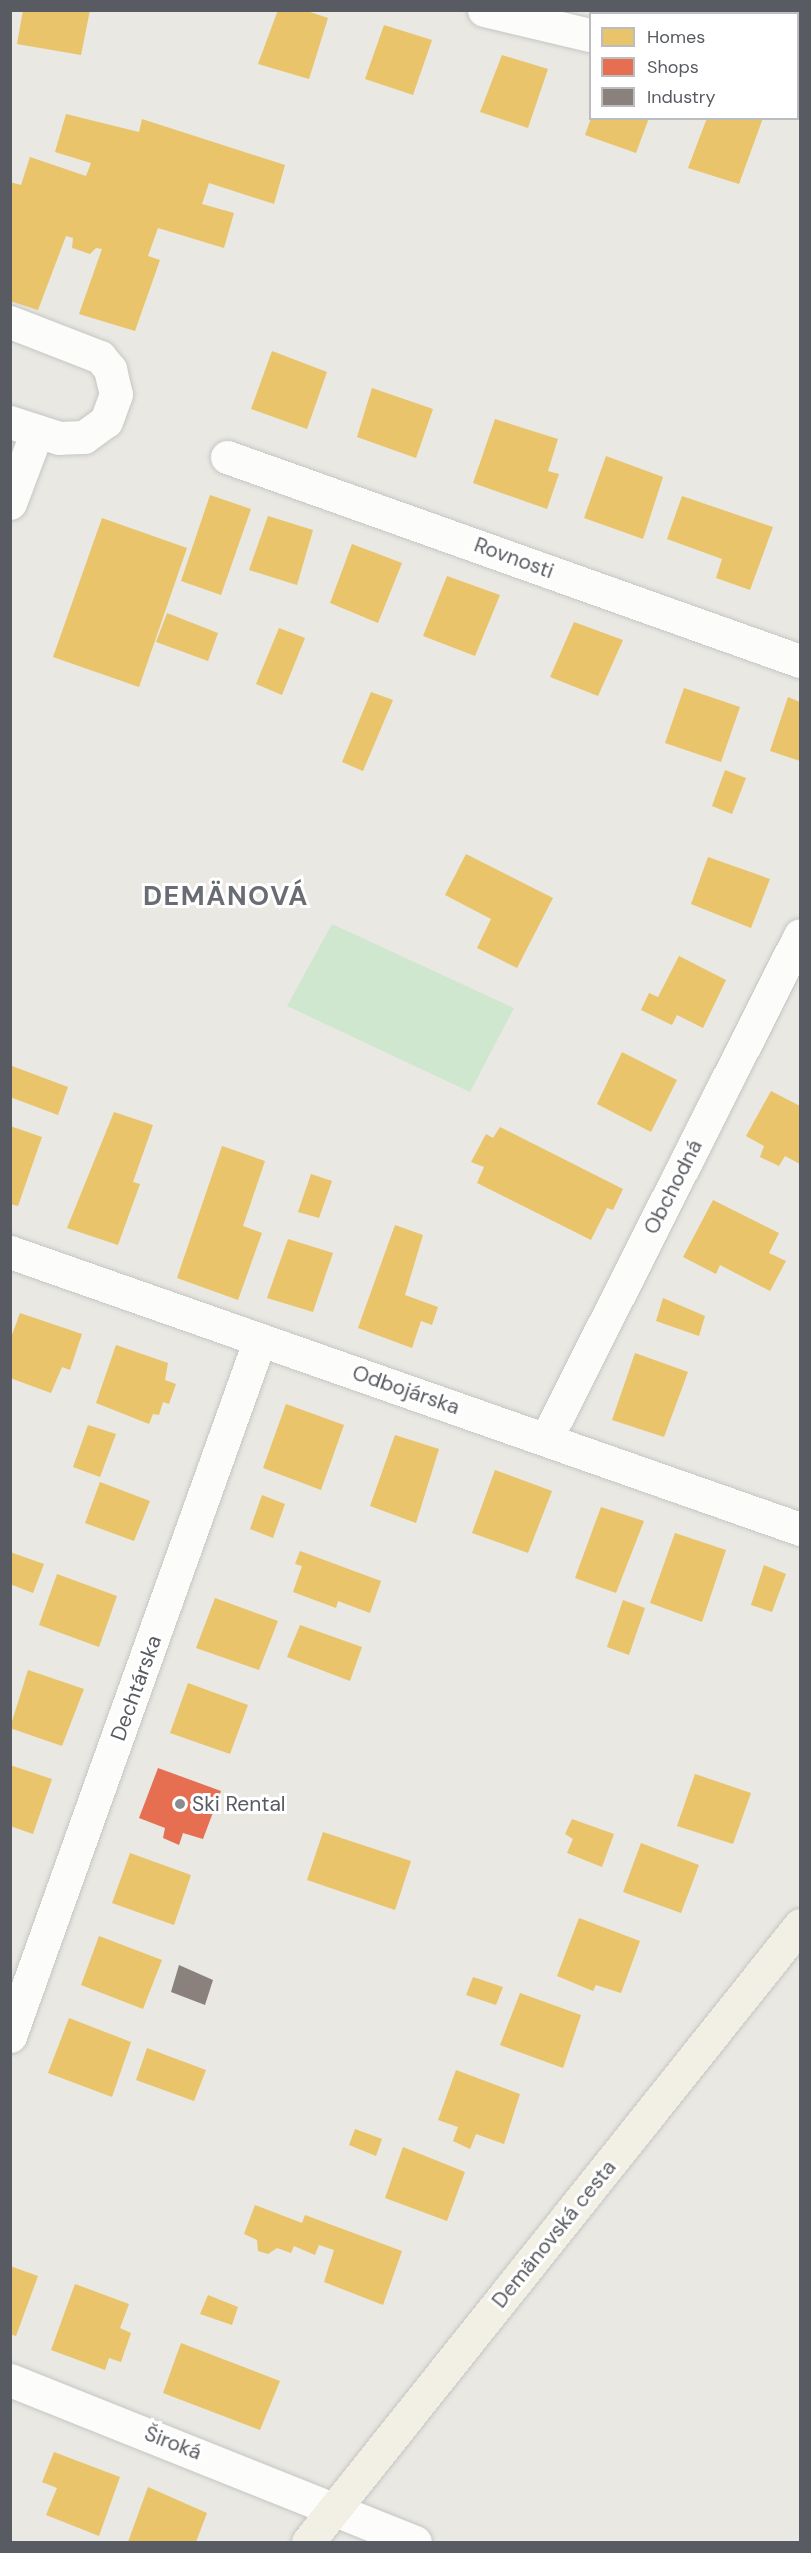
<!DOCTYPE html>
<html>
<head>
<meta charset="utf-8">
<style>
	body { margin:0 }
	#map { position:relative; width:811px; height:2553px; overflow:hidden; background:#e9e8e2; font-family:"DM Sans",sans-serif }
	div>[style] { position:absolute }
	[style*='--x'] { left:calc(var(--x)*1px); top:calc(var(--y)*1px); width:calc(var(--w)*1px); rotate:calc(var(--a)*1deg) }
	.green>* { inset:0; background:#cfe7cf }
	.homes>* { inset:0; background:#e9c46a }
	.shops>* { inset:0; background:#e76f51 }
	.industry>* { inset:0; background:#8a817c }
	.roads { filter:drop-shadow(0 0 2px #c5c6c4) drop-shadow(0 0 2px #c5c6c4) }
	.minor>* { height:33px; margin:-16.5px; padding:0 16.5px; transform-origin:16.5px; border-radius:16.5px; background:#fcfcfb }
	.major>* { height:33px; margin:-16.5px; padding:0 16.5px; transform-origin:16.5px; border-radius:16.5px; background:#f2f0e5 }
	.dots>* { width:16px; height:16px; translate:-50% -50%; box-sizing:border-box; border:3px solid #fff; border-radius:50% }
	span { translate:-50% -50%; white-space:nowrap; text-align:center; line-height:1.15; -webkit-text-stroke:6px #fff; paint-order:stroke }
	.street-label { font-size:21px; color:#585b61 }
	.poi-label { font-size:21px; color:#585b61 }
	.left { translate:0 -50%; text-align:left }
	.district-label { font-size:27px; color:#696d73; font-weight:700; letter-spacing:1.5px }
	.frame { position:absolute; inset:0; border:12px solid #585b61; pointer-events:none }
	.legend { position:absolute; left:589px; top:12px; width:210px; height:108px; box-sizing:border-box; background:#fff; border:2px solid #bcbdc0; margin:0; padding:8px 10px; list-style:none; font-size:18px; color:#585b61 }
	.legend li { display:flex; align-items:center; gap:12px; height:30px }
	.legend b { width:30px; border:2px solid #bcbdc0 }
</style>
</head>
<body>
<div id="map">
	<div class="green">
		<div style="clip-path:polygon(332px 924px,514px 1008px,470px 1092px,287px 1006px)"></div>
	</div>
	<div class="homes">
		<div style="clip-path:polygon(23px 10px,90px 10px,81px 55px,17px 44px)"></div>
		<div style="clip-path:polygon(278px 10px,304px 10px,328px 18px,309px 79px,258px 64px)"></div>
		<div style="clip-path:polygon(757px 10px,793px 10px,791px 14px)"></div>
		<div style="clip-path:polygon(384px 25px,432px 40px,413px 95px,365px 79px)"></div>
		<div style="clip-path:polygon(502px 55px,548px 69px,528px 128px,480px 112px)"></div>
		<div style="clip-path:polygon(66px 114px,139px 132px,142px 119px,285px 165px,274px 204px,209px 183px,202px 204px,234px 213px,224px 248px,158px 228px,148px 256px,160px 260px,135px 331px,79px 314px,102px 249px,96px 248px,90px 254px,72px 248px,73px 238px,66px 236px,38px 310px,10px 301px,10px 182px,21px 185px,30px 157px,86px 176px,91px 163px,55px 152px)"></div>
		<div style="clip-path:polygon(591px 118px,649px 118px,636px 153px,585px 135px)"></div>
		<div style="clip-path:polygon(707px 118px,763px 118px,739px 184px,688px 168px)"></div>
		<div style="clip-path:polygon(272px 351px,327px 372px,307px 429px,251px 409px)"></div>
		<div style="clip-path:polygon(372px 388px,433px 409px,416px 458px,357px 437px)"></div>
		<div style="clip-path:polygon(495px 419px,558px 439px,548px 471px,559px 474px,547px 509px,473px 483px)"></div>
		<div style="clip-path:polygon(606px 456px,663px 477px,643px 539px,584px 518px)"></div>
		<div style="clip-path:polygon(210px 495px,251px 509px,221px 595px,181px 581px)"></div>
		<div style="clip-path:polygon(682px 496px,773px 527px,750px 590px,716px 578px,722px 559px,667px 539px)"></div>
		<div style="clip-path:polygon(268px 516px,313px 530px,297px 585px,249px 570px)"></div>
		<div style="clip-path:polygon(102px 518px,187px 548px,139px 687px,53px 657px)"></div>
		<div style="clip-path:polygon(352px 544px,402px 563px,378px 623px,330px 603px)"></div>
		<div style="clip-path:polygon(447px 576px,500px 595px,475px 656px,423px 636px)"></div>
		<div style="clip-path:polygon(167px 613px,218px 633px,208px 661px,156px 642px)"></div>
		<div style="clip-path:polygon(574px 622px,623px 640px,598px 696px,550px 677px)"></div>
		<div style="clip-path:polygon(279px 628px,305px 638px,282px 695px,256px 684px)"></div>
		<div style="clip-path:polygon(684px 688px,740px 707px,721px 762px,665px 743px)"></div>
		<div style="clip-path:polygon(371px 692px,393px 700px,363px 771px,342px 762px)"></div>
		<div style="clip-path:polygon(788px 697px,800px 702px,800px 761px,770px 751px)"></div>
		<div style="clip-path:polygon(725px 770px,746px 778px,732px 814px,712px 806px)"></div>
		<div style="clip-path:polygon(466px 854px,553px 898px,517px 968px,477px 948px,491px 919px,445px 895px)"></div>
		<div style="clip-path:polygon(708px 857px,770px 879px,751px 928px,691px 904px)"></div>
		<div style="clip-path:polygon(679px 956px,726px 980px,703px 1028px,677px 1015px,672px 1025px,641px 1010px,649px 993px,658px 997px)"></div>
		<div style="clip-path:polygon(622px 1052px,677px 1080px,651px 1132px,597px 1104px)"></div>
		<div style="clip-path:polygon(12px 1066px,68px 1087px,58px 1115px,10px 1097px)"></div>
		<div style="clip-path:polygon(771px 1091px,800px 1106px,800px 1164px,785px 1156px,779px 1166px,760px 1157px,764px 1146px,746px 1136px)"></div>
		<div style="clip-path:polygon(114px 1112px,153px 1125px,133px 1182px,140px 1184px,118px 1245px,67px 1228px)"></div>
		<div style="clip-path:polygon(10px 1126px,42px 1137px,18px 1206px,10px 1204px)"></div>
		<div style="clip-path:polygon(500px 1127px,623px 1189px,613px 1210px,607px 1208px,591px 1240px,477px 1183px,484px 1167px,471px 1162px,486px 1134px,493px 1138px)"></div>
		<div style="clip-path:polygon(222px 1146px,265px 1161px,243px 1226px,262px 1233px,238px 1300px,177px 1278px)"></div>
		<div style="clip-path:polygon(311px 1174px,332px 1181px,319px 1218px,298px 1212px)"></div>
		<div style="clip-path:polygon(713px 1200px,779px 1233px,769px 1253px,786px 1261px,770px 1291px,720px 1265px,716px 1274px,683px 1257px)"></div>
		<div style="clip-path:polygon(395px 1225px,423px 1235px,405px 1295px,438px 1307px,432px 1325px,421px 1321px,412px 1348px,358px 1328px)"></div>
		<div style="clip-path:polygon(288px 1239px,333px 1253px,313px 1312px,267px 1298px)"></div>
		<div style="clip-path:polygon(663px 1298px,705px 1316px,699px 1336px,656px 1321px)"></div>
		<div style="clip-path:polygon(20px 1313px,82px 1334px,70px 1370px,62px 1367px,51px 1393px,10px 1378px,10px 1340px)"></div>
		<div style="clip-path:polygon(116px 1345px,168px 1363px,165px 1380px,176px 1384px,169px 1404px,163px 1402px,159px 1415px,153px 1414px,149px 1424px,96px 1403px)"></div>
		<div style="clip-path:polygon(635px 1353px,688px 1372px,664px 1437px,612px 1420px)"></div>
		<div style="clip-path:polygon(286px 1404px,344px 1425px,321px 1490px,263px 1468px)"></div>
		<div style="clip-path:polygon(88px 1425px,116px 1434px,100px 1477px,73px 1467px)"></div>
		<div style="clip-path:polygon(395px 1435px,439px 1449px,416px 1523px,370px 1506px)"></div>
		<div style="clip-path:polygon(495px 1470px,552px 1491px,528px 1553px,472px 1533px)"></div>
		<div style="clip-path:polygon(100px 1482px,150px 1501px,134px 1541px,85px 1523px)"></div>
		<div style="clip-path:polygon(262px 1495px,285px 1504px,273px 1538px,250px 1529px)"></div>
		<div style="clip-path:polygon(601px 1507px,644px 1521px,616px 1593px,575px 1578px)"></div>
		<div style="clip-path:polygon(675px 1533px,726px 1550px,702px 1622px,650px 1603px)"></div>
		<div style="clip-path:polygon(300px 1551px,381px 1581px,370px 1613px,338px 1601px,336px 1608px,293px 1592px,302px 1566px,295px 1564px)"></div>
		<div style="clip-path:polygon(10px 1552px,44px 1564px,33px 1593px,10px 1584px)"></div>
		<div style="clip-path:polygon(764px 1565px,786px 1574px,772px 1612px,751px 1605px)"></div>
		<div style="clip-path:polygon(57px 1574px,117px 1596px,99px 1647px,39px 1625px)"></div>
		<div style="clip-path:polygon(215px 1598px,278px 1621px,259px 1670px,196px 1648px)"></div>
		<div style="clip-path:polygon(623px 1600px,645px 1608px,629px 1655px,607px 1647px)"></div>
		<div style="clip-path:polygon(300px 1625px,362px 1647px,350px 1681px,287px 1657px)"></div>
		<div style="clip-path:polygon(28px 1670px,84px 1689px,62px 1746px,10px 1728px)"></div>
		<div style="clip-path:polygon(188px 1683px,248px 1705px,230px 1754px,170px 1733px)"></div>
		<div style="clip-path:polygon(10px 1765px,52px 1779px,33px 1834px,10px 1826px)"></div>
		<div style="clip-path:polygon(695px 1774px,751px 1793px,733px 1844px,677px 1826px)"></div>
		<div style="clip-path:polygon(572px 1819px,614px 1834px,602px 1867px,567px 1853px,573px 1839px,565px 1834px)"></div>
		<div style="clip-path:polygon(323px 1832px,411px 1861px,395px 1910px,307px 1880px)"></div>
		<div style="clip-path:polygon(641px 1843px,699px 1865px,681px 1913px,623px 1892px)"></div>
		<div style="clip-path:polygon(130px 1853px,191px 1875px,174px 1925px,112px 1903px)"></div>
		<div style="clip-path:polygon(579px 1918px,640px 1941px,621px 1993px,596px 1985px,593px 1991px,557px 1976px)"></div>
		<div style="clip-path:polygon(99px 1936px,162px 1960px,143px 2009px,81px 1985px)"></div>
		<div style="clip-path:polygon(473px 1977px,503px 1987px,496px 2005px,466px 1995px)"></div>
		<div style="clip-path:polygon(520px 1993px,581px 2015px,563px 2068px,500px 2045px)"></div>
		<div style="clip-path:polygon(69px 2018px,131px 2042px,112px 2097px,48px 2073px)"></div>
		<div style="clip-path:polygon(147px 2048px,206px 2070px,194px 2101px,136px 2080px)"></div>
		<div style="clip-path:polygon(456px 2070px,520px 2094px,504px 2144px,476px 2134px,470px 2149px,453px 2141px,458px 2127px,438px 2120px)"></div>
		<div style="clip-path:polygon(355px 2129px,382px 2139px,376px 2156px,349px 2145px)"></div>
		<div style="clip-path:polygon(403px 2147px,465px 2172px,447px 2221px,385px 2198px)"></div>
		<div style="clip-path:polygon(255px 2205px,302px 2223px,305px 2215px,402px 2251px,383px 2305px,324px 2282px,334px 2250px,319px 2245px,315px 2255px,294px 2246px,291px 2253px,277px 2248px,268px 2254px,258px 2251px,257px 2240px,244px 2234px)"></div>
		<div style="clip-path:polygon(10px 2266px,38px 2276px,16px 2336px,10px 2334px)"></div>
		<div style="clip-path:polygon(75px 2284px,129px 2304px,120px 2328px,131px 2333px,121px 2362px,109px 2358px,105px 2370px,51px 2350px)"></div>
		<div style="clip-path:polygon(208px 2295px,238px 2307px,232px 2325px,200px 2314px)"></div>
		<div style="clip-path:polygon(181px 2343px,280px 2381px,260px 2430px,163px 2393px)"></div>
		<div style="clip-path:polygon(54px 2452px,120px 2477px,99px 2536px,46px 2515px,57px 2488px,42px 2482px)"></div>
		<div style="clip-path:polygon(148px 2487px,207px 2513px,196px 2542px,128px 2542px)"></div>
	</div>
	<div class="shops">
		<div style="clip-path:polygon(158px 1768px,221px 1791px,203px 1839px,183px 1833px,179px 1845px,163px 1838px,165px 1828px,139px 1818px)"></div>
	</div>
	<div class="industry">
		<div style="clip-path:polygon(179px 1965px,213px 1980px,205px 2005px,171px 1992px)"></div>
	</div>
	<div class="roads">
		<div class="minor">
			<div style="--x:484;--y:10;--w:109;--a:13.3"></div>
			<div style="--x:798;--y:85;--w:2;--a:27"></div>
			<div style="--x:10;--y:322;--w:97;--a:21.3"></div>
			<div style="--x:100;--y:357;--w:16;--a:50"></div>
			<div style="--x:110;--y:369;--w:26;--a:77"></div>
			<div style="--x:116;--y:394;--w:29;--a:110"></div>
			<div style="--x:106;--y:421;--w:27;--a:144"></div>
			<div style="--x:84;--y:437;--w:25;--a:178"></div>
			<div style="--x:59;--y:438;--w:52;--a:-161.9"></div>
			<div style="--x:227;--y:457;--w:608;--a:19.6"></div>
			<div style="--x:10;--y:503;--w:77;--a:-69.4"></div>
			<div style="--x:10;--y:1252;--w:837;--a:19.32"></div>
			<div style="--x:546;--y:1439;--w:564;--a:-63.25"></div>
			<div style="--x:10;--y:2036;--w:740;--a:-70.27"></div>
			<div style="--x:10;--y:2380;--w:436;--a:21.8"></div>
		</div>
		<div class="major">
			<div style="--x:308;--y:2542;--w:789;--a:-51.43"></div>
		</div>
	</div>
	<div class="dots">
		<div style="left:180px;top:1804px;background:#8b8c8e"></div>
	</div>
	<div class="street-label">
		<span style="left:514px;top:558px;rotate:20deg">Rovnosti</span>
		<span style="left:673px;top:1187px;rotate:-63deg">Obchodná</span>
		<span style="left:406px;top:1390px;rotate:19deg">Odbojárska</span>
		<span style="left:136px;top:1688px;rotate:-70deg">Dechtárska</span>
		<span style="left:554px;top:2234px;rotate:-51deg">Demänovská cesta</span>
		<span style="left:173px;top:2443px;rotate:21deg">Široká</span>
	</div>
	<div class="poi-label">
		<span class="left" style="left:192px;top:1804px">Ski Rental</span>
	</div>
	<div class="district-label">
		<span style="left:226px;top:896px">DEMÄNOVÁ</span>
	</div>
	<div class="frame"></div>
	<ul class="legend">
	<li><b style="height:16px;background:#e9c46a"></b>Homes</li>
	<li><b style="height:16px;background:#e76f51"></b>Shops</li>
	<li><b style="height:16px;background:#8a817c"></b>Industry</li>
	</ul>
</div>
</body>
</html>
